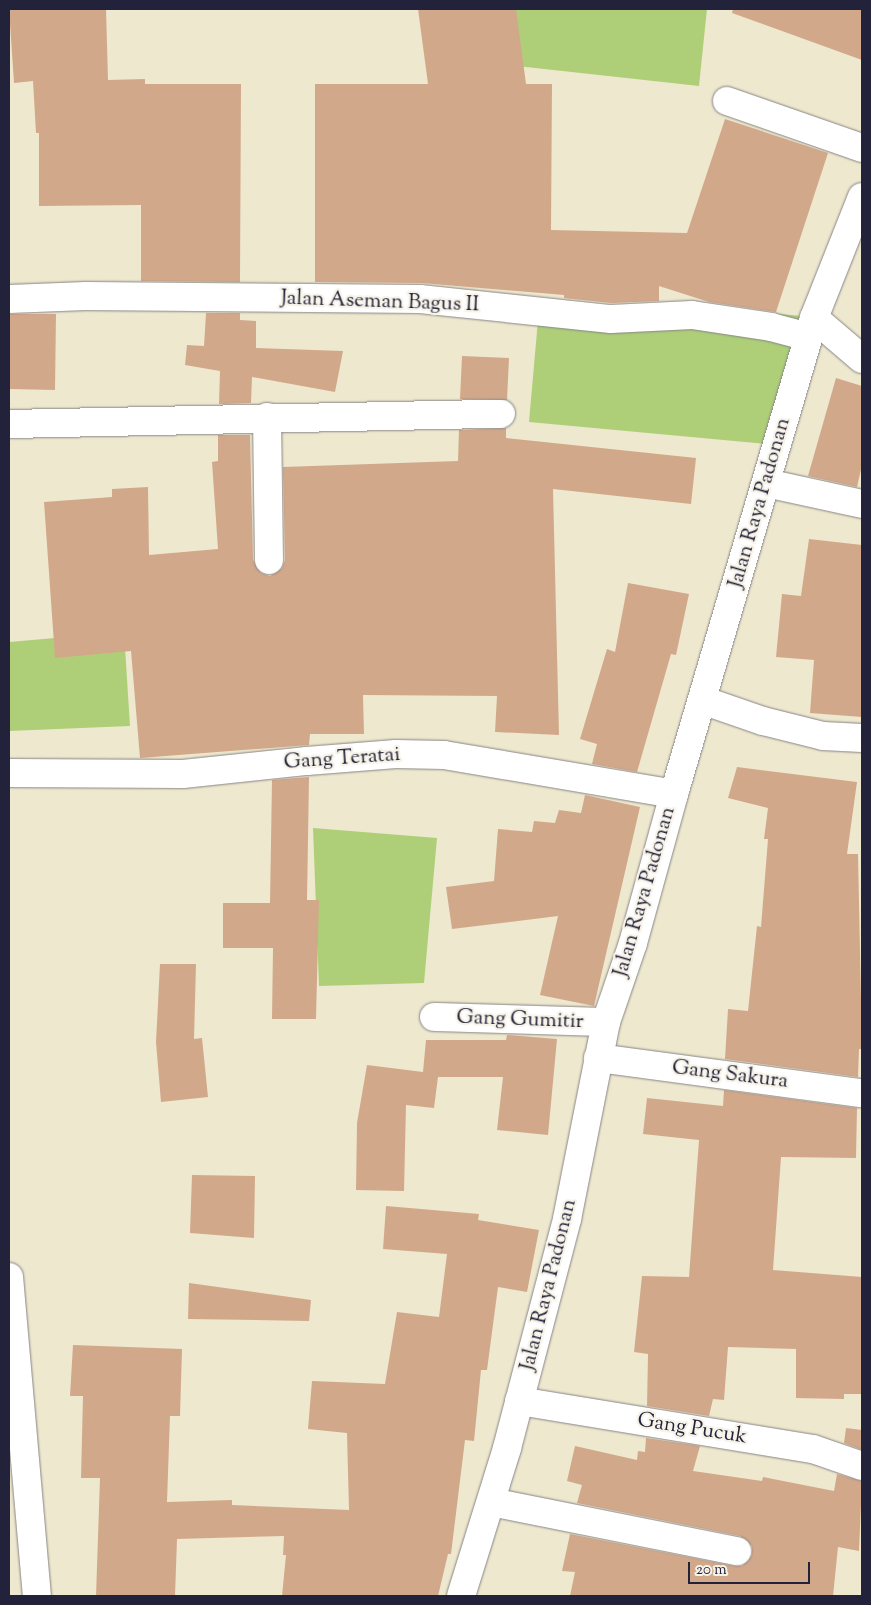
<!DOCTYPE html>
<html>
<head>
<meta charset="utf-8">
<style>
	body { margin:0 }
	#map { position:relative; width:871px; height:1605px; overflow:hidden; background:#eee8cf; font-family:"Sorts Mill Goudy",serif }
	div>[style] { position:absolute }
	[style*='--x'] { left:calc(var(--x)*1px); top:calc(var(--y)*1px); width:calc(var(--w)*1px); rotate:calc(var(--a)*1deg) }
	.green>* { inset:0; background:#aecf78 }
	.building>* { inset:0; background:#d2a88b }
	.roads { filter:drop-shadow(0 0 1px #888585) drop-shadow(0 0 1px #888585) }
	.minor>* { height:28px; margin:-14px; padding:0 14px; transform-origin:14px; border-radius:14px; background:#fff }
	.major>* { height:28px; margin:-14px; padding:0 14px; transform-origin:14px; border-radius:14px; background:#fff }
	span { translate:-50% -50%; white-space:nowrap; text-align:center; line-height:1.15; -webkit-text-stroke:4.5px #f7f3e8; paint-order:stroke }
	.street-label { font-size:21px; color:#22223b }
	.frame { position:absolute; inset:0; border:10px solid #22223b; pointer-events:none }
	.scale { position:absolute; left:688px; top:1562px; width:122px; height:22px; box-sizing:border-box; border:2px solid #22223b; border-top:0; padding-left:6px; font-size:15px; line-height:18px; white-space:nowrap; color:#22223b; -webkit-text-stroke:4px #f7f3e8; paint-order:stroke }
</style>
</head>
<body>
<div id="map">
	<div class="green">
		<div style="clip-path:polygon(514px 9px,707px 9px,699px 86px,508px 65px)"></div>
		<div style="clip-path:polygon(682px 306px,803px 316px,766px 444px,529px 422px,538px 320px)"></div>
		<div style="clip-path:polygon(124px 632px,130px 726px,9px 731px,9px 642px)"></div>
		<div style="clip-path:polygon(313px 828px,437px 838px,424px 983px,319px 986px)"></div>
	</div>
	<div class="building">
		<div style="clip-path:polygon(9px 9px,106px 9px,108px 80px,145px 79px,145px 84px,241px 84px,240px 282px,141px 281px,141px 205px,39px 206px,39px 133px,36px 133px,33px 81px,14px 83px)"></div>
		<div style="clip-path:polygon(418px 9px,516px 9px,526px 84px,552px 84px,551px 230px,687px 233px,725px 119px,828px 153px,776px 312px,709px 302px,659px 286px,659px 301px,611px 303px,564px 298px,564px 295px,422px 283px,315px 282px,315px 84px,428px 84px)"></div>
		<div style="clip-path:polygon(733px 9px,862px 9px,862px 60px,732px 13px)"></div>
		<div style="clip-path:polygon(206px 313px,240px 313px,240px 320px,256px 321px,256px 348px,343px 351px,335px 392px,252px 377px,251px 403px,219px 404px,220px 371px,185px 365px,187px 345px,204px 346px)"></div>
		<div style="clip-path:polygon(9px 314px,56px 314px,55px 390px,9px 389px)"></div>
		<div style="clip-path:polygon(462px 356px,509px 358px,507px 400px,460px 399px)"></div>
		<div style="clip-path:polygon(836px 378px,862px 386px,862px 465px,857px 487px,808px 476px)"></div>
		<div style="clip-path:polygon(506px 428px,506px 438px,696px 458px,691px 504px,553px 489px,559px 735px,495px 732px,497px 696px,363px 695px,364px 734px,310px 734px,309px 745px,140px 758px,131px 651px,55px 658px,44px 502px,112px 497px,112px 489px,148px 487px,149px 555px,218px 549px,212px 462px,218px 461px,218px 435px,250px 435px,253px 560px,261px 573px,270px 576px,282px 568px,285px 560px,283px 467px,458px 461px,459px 430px)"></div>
		<div style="clip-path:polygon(809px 539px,862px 545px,862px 717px,810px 713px,814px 660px,776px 657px,782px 594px,801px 596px)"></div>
		<div style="clip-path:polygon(628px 583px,689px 594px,676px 655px,671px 654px,637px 772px,592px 764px,597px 744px,580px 739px,607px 649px,615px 652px)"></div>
		<div style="clip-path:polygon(737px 767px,857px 782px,847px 854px,858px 854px,862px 1049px,859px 1049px,858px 1077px,725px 1059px,728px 1009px,748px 1011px,757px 926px,761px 927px,768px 839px,764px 839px,768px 808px,728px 798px)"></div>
		<div style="clip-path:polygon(309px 777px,307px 900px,319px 900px,316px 1019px,272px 1019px,273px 948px,223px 948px,223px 903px,270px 903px,272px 780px)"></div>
		<div style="clip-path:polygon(585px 795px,640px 807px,594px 1006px,540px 995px,558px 916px,452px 929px,446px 887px,494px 881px,498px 829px,532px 832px,534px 821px,555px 823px,559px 810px,581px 813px)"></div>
		<div style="clip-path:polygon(160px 964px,196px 964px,194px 1039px,202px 1038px,208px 1097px,161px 1102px,156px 1042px)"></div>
		<div style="clip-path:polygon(507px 1035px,557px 1039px,548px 1135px,497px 1130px,503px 1077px,438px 1077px,434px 1108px,406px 1105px,404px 1191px,356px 1190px,357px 1123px,367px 1065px,423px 1072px,426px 1040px,506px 1040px)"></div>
		<div style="clip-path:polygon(724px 1090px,857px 1108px,856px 1158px,781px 1157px,773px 1270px,862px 1277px,862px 1394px,844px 1394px,844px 1399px,796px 1398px,796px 1349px,728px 1347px,724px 1400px,713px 1399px,709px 1416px,647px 1406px,648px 1354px,634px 1352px,642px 1276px,689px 1277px,699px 1140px,643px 1134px,647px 1098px,723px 1106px)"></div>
		<div style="clip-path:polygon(192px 1175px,255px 1176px,254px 1238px,190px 1233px)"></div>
		<div style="clip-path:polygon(386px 1206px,479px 1214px,478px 1220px,539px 1230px,527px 1292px,498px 1287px,487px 1370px,481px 1370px,474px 1441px,465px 1440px,451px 1554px,448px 1554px,438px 1596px,282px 1596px,286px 1555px,283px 1555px,284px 1536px,177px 1539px,175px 1596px,96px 1596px,100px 1478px,81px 1478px,83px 1396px,70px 1396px,73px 1345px,182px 1349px,180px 1416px,170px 1416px,167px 1502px,232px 1500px,232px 1505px,349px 1510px,347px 1433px,308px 1429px,312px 1381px,385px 1384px,397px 1312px,439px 1317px,447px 1254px,383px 1249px)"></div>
		<div style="clip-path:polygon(189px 1283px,311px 1300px,309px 1321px,188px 1319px)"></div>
		<div style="clip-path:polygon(846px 1428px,862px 1430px,862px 1450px,844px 1443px)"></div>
		<div style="clip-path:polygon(646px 1438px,700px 1446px,693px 1471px,762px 1481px,763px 1477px,834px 1491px,837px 1474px,862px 1481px,859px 1551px,838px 1547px,833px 1596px,570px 1596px,575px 1572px,562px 1571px,570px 1534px,734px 1566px,742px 1566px,752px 1555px,752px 1546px,740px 1536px,577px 1503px,582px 1485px,567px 1481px,575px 1446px,637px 1460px,638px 1451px,645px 1452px)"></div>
	</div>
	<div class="roads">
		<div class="minor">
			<div style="--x:727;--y:101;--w:143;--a:19.2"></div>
			<div style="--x:9;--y:299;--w:77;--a:-2.2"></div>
			<div style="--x:86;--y:296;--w:334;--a:0.5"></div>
			<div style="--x:420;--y:299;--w:192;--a:6"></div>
			<div style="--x:611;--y:319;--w:81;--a:-2.8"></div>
			<div style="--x:692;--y:315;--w:80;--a:8.6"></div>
			<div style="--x:771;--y:327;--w:38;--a:15"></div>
			<div style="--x:814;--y:318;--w:63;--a:40.5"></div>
			<div style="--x:267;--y:417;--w:143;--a:89.2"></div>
			<div style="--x:9;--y:424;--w:492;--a:-1.2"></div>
			<div style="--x:766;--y:483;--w:98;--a:12.3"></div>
			<div style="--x:702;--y:700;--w:65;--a:19"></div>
			<div style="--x:763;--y:721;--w:62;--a:14"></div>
			<div style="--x:823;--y:736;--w:39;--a:3"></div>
			<div style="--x:9;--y:773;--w:174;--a:0.3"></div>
			<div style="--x:183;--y:774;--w:125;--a:-6"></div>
			<div style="--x:307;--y:761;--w:89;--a:-4.5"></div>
			<div style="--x:396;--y:754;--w:48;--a:1.2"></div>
			<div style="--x:444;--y:755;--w:233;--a:9.6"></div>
			<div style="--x:434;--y:1017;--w:172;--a:1.7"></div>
			<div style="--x:598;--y:1058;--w:266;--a:7.6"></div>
			<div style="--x:9;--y:1277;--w:320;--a:85"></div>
			<div style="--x:519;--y:1401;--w:298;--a:9.3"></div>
			<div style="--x:813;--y:1449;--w:52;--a:19.1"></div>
			<div style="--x:491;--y:1502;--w:251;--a:11.3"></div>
		</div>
		<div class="major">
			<div style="--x:461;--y:1596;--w:155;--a:-72.7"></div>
			<div style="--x:507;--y:1448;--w:237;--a:-75.3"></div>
			<div style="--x:567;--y:1219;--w:201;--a:-78.8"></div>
			<div style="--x:606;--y:1022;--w:83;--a:-71.1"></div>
			<div style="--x:633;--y:943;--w:155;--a:-74.6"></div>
			<div style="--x:674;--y:794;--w:496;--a:-73.6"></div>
			<div style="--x:814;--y:318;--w:130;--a:-68.4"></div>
		</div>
	</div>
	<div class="street-label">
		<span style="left:380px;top:302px;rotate:2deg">Jalan Aseman Bagus II</span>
		<span style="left:760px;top:503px;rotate:-74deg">Jalan Raya Padonan</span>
		<span style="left:342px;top:759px;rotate:-4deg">Gang Teratai</span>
		<span style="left:645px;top:892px;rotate:-74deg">Jalan Raya Padonan</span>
		<span style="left:520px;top:1020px;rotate:2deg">Gang Gumitir</span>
		<span style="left:730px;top:1075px;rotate:7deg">Gang Sakura</span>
		<span style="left:549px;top:1285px;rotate:-76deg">Jalan Raya Padonan</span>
		<span style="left:692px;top:1429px;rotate:9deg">Gang Pucuk</span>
	</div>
	<div class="frame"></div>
	<div class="scale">20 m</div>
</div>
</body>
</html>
